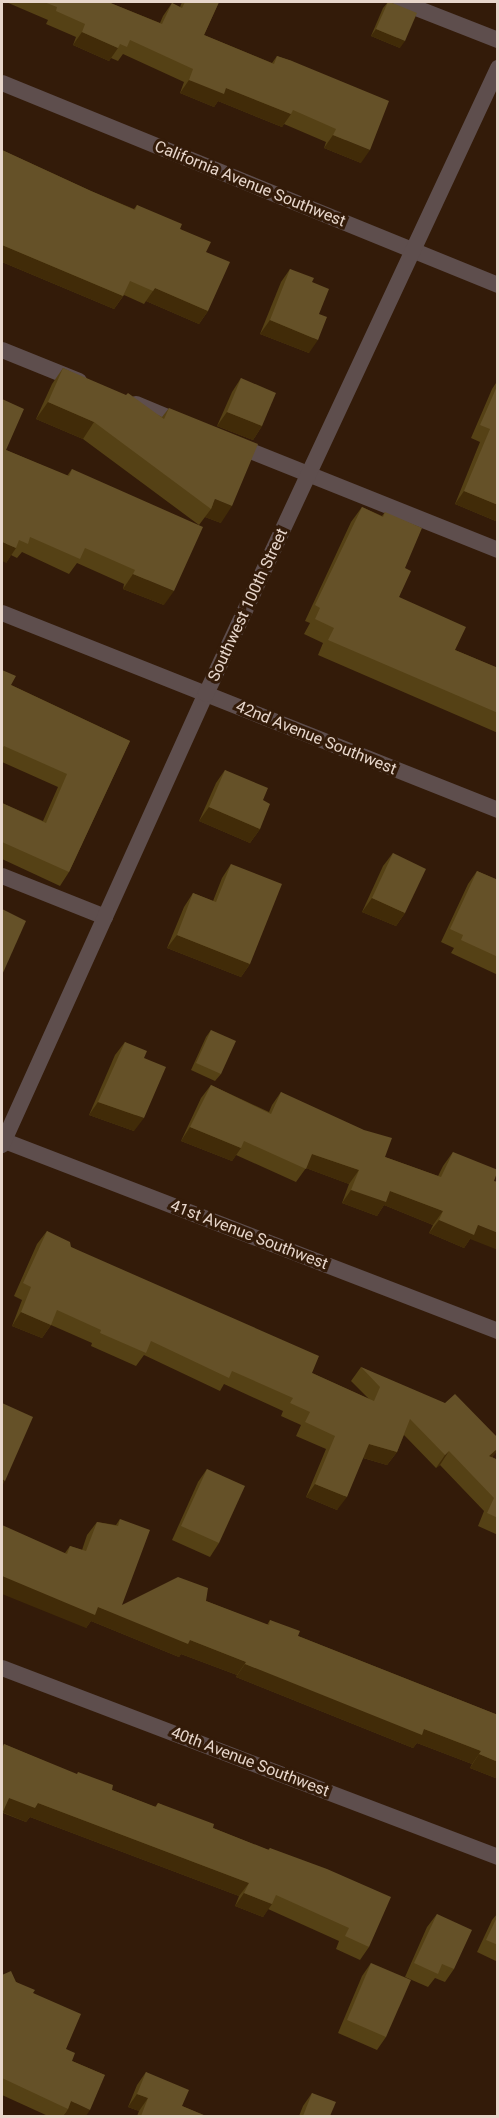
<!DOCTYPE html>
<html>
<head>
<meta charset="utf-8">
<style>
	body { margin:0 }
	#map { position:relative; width:499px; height:2118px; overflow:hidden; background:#331b09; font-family:Roboto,sans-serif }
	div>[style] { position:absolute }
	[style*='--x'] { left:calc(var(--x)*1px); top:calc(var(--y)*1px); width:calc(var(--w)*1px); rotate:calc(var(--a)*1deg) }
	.service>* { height:16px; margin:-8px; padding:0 8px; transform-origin:8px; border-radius:8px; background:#5e4e4d }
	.minor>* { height:16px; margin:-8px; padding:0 8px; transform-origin:8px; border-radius:8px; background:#5e4e4d }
	.tertiary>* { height:16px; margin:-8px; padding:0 8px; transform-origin:8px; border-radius:8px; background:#5e4e4d }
	.wall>* { inset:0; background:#554115 }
	.shaded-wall>* { inset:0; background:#412b08 }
	.building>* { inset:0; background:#655128 }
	span { translate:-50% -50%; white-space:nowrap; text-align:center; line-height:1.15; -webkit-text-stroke:6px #331b09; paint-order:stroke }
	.street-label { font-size:16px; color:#e7d6cb }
	.frame { position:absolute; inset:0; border:3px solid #e7d6cb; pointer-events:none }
</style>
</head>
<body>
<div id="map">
	<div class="service">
		<div style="--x:401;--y:2;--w:104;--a:21.4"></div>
		<div style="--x:2;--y:350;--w:83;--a:21.9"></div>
		<div style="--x:136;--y:404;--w:52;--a:22.6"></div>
		<div style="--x:233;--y:444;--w:285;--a:21.8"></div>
		<div style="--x:2;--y:876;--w:111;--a:21.7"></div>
	</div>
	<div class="minor">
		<div style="--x:2;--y:83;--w:536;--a:22.16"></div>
		<div style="--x:2;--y:613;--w:534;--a:21.66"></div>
		<div style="--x:2;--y:1140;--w:532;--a:21.06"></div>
		<div style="--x:2;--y:1668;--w:531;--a:20.86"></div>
	</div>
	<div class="tertiary">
		<div style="--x:2;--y:1145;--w:495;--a:-65.7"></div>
		<div style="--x:206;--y:694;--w:691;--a:-64.99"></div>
	</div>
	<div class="wall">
		<div style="clip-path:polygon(6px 2px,108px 2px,160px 23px,163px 16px,172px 3px,180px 7px,182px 2px,219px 2px,204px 35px,272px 63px,277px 56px,292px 61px,361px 163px,324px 148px,326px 142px,284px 124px,282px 127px,218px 101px,214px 107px,180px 93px,184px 82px,123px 54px,118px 61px,111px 58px,109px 61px,73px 45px,76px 37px,46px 24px,48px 20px)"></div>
		<div style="clip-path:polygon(388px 2px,400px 48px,371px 36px,383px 8px)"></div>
		<div style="clip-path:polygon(2px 150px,91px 191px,134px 209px,137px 205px,180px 229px,206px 252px,208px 311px,199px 324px,146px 301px,144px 304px,124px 295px,114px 309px,2px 262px)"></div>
		<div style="clip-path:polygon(290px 269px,312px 282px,319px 314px,309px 353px,260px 334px,281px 282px)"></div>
		<div style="clip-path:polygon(63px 368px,162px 417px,169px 408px,221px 523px,205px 517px,199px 525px,83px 439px,36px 419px,52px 384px)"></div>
		<div style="clip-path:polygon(241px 378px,262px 426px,253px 440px,217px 426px,232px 392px)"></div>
		<div style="clip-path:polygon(498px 380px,498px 522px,455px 504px,480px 442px,471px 438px,492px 389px)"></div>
		<div style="clip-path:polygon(6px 450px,67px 476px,72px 469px,164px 605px,123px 589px,124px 584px,77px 563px,69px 574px,22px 552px,17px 558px,11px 555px,6px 563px)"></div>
		<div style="clip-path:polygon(362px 507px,382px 516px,385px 512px,405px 568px,399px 597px,455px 650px,498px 668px,498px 733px,318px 655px,323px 643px,304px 634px,310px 623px,305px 621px,351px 522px)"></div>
		<div style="clip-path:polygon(2px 670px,11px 685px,130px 741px,69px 872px,60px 886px,2px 859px,2px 803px,43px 821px,58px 787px,2px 762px)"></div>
		<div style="clip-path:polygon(225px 770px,263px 800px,260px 829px,250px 843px,199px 821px,216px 783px)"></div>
		<div style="clip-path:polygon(393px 853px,405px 913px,396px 926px,362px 912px,383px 866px)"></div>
		<div style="clip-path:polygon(231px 864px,250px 964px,241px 977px,167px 948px,184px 907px,193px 893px,213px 901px,222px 878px)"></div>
		<div style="clip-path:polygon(477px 871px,498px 880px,498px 975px,451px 953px,454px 948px,441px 942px,468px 884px)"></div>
		<div style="clip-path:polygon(211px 1030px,221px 1074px,215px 1081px,191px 1070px,206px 1037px)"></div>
		<div style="clip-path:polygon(125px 1042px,144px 1058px,134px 1131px,89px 1115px,115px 1055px)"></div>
		<div style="clip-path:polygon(211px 1085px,269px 1112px,272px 1105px,281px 1092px,385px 1157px,438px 1176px,443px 1166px,453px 1152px,470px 1239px,464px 1248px,429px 1233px,433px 1225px,384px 1205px,377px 1216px,342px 1203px,349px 1184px,306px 1168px,296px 1182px,236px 1155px,232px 1161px,181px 1141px,201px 1098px)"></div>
		<div style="clip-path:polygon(47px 1231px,71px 1247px,312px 1373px,369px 1399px,351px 1381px,361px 1367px,498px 1438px,498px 1450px,492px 1457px,498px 1460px,498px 1535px,478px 1526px,484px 1511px,440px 1465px,436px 1468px,404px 1435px,397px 1452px,387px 1465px,363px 1458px,337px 1510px,306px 1497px,326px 1449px,296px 1436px,301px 1425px,281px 1416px,283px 1411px,224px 1384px,220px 1391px,144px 1355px,136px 1366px,91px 1346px,92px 1343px,51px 1325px,42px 1338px,12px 1326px,22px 1300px,14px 1296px,37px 1244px)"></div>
		<div style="clip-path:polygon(207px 1469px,219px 1543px,210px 1557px,172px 1540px,198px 1482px)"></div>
		<div style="clip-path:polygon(120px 1519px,122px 1605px,206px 1601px,267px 1625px,270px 1620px,298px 1636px,498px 1715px,498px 1779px,470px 1768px,472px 1764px,417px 1743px,413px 1748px,236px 1677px,237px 1675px,181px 1654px,179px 1657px,91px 1621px,86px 1628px,65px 1553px,70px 1546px,82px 1550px,87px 1535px,97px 1522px,116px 1525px)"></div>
		<div style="clip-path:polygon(4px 1744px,112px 1790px,155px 1807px,158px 1803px,213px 1828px,268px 1850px,270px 1848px,369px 1947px,360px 1960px,336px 1949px,339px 1941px,268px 1909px,263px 1917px,235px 1906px,239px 1896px,30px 1817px,26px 1822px,3px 1813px,2px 1815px,2px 1748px)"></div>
		<div style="clip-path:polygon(498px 1913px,498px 1962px,477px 1952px,492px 1920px)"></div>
		<div style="clip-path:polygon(437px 1914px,454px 1969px,445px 1982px,435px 1978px,428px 1987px,405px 1977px,427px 1927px)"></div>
		<div style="clip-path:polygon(371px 1963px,386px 2037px,377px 2050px,338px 2033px,362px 1976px)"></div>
		<div style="clip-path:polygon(2px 1975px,16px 1982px,33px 1993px,66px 2049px,72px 2061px,105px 2075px,63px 2116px,48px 2116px,2px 2095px)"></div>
		<div style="clip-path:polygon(146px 2072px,182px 2106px,206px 2116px,137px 2116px,139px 2111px,128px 2107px,137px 2085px)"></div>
		<div style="clip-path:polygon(312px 2093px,330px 2116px,299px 2116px,303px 2106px)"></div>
	</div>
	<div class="shaded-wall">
		<div style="clip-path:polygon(376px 29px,405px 41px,400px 48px,371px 36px)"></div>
		<div style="clip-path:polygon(82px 32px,118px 48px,109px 61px,73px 45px)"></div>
		<div style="clip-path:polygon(189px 80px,226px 88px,291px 114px,282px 127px,218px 101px,214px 107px,180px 93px)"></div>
		<div style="clip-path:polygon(333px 135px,370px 150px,361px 163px,324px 148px)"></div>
		<div style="clip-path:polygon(2px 245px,123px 296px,114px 309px,2px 262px)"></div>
		<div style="clip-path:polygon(155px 288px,208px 311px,199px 324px,146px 301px)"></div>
		<div style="clip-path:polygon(270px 320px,318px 340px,309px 353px,260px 334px)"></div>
		<div style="clip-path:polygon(48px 402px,94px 422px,83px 439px,36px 419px)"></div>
		<div style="clip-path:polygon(227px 412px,262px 426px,253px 440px,217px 426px)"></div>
		<div style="clip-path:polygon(464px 491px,498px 505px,498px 522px,455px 504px)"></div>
		<div style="clip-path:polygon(215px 499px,232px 506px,221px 523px,205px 517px,211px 509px)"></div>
		<div style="clip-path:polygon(2px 542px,16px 548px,6px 563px,2px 561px)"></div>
		<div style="clip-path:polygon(133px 574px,174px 591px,164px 605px,123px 589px)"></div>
		<div style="clip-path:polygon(209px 807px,260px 829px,250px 843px,199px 821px)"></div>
		<div style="clip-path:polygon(372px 898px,405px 913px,396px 926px,362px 912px)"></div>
		<div style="clip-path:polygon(177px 935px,250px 964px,241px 977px,167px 948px)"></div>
		<div style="clip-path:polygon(98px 1102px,144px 1118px,134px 1131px,89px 1115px)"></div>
		<div style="clip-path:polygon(190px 1127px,241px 1148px,232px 1161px,181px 1141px)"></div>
		<div style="clip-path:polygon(312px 1154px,359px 1170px,349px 1184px,303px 1167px)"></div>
		<div style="clip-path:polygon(351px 1190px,390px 1191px,443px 1211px,433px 1225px,384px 1205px,377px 1216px,342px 1203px)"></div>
		<div style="clip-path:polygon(439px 1220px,478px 1225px,498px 1233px,498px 1250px,470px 1239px,464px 1248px,429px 1233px)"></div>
		<div style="clip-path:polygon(21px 1312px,51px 1325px,42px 1338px,12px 1326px)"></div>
		<div style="clip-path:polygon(369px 1444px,397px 1452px,387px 1465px,360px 1457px)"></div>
		<div style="clip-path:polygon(498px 1448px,498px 1450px,493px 1456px,480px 1469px,489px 1456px)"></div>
		<div style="clip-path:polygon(449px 1451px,440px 1465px,436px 1468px,445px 1455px)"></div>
		<div style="clip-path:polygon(2px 1479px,5px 1481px,2px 1486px)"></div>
		<div style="clip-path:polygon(315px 1484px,347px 1497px,337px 1510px,306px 1497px)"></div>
		<div style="clip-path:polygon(2px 1576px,98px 1607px,190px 1640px,246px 1662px,237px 1675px,181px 1654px,179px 1657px,91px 1621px,86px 1628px,2px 1594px)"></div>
		<div style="clip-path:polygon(245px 1664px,424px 1729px,481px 1751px,472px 1764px,417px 1743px,413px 1748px,236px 1677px)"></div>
		<div style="clip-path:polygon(479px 1754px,498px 1762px,498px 1779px,470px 1768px)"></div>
		<div style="clip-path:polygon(9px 1798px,38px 1803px,249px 1883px,239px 1896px,30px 1817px,26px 1822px,2px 1812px)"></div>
		<div style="clip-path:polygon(244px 1893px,272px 1904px,263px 1917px,235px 1906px)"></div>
		<div style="clip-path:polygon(137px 2094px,148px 2098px,139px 2111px,128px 2107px)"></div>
		<div style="clip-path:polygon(71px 2101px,90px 2110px,86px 2116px,64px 2116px,68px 2109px)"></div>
	</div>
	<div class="building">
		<div style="clip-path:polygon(44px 2px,108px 2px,162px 24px,172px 3px,182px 8px,185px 2px,219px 2px,204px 35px,274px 64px,277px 56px,292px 61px,389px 101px,370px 150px,333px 135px,336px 129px,293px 110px,291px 114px,226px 88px,224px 94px,189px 80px,193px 69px,130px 40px,127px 47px,120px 44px,118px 48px,82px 32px,85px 24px,56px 11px,57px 7px)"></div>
		<div style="clip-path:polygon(388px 2px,390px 2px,417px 13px,405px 41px,376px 29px)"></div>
		<div style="clip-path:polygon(2px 150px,91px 191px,135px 210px,137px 205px,182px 224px,180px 229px,211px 242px,206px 252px,230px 262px,208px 311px,155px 288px,153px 291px,130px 281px,123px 296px,2px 245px)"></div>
		<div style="clip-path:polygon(290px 269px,314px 278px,312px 282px,329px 289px,319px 314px,327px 317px,318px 340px,270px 320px)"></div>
		<div style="clip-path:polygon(63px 368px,126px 395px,128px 393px,164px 419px,169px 408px,258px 444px,232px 506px,215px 499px,211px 509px,94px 422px,48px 402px)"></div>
		<div style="clip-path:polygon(241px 378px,276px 393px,262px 426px,227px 412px)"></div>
		<div style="clip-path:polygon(498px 384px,498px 505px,464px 491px,490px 429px,480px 425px)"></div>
		<div style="clip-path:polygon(2px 399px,24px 409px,6px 450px,69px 476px,72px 469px,203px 527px,174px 591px,133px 574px,135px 570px,85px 548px,80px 559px,30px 537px,28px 544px,19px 540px,16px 548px,2px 542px)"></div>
		<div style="clip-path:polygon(362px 507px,383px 517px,385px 512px,422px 528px,405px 568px,411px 571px,399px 597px,466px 627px,455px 650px,498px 668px,498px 713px,328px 640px,334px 628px,315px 619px,320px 608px,315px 605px)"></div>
		<div style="clip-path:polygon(2px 670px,16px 676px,11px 685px,130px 741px,69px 872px,2px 842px,2px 803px,46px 823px,67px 774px,4px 746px,2px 749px)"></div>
		<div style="clip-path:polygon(225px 770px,268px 788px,263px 800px,270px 804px,260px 829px,209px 807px)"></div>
		<div style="clip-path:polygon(393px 853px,426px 869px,405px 913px,372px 898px)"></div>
		<div style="clip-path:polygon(231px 864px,282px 884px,250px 964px,177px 935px,193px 893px,216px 902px)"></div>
		<div style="clip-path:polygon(477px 871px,498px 880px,498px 957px,461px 940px,463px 935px,450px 929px)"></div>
		<div style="clip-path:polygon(2px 909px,26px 921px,2px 975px)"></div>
		<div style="clip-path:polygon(211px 1030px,236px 1041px,221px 1074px,196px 1063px)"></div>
		<div style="clip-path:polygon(125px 1042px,147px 1051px,144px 1058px,166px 1067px,144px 1118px,98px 1102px)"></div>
		<div style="clip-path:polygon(211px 1085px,271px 1114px,281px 1092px,364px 1130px,392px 1138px,385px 1157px,441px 1177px,453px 1152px,498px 1170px,494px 1181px,498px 1182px,498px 1233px,478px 1225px,474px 1235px,439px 1220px,443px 1211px,390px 1191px,386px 1202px,351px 1190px,359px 1170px,312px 1154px,306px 1169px,244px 1141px,241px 1148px,190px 1127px)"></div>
		<div style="clip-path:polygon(47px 1231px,70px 1242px,71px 1247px,319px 1356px,312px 1373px,374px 1401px,380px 1387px,361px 1367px,445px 1403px,455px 1394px,498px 1438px,498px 1448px,489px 1456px,498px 1460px,498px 1518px,487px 1513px,494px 1498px,449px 1451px,445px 1455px,410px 1419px,397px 1452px,369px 1444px,347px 1497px,315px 1484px,335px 1436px,305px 1422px,310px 1412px,290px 1403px,293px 1398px,232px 1371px,229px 1378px,151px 1341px,146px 1353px,100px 1333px,101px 1330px,57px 1310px,51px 1325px,21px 1312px,31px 1287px,23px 1283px)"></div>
		<div style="clip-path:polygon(2px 1403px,33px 1417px,5px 1481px,2px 1479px)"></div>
		<div style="clip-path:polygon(207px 1469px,245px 1486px,219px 1543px,181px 1526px)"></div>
		<div style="clip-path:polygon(120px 1519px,150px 1530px,122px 1605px,178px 1577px,208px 1588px,206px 1601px,269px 1625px,270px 1620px,300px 1631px,298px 1636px,498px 1715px,498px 1762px,479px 1754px,481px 1751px,424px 1729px,422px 1735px,245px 1664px,246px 1662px,190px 1640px,188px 1644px,98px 1607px,95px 1615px,2px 1576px,2px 1525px,67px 1554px,70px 1546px,86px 1551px,97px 1522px,118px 1526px)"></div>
		<div style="clip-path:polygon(4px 1744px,77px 1774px,78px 1772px,113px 1785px,112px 1790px,156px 1807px,158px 1803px,214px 1824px,213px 1828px,269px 1850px,270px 1848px,327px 1869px,391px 1897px,369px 1947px,345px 1936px,349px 1928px,276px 1895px,272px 1904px,244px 1893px,249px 1883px,38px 1803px,35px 1808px,9px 1798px,2px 1814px,2px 1750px)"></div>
		<div style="clip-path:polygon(437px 1914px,472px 1930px,454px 1969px,442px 1964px,438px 1974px,414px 1963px)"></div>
		<div style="clip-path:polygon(498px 1915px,498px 1945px,486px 1940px)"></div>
		<div style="clip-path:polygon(371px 1963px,411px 1980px,386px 2037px,347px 2020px)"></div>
		<div style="clip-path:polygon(11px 1971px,16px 1982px,35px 1990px,33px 1993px,81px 2014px,66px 2049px,75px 2053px,72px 2061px,105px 2075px,90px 2110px,71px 2101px,68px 2109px,2px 2078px,2px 1975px)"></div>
		<div style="clip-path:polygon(146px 2072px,189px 2090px,182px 2106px,206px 2116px,141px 2116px,148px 2098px,137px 2094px)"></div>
		<div style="clip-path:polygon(312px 2093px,336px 2102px,330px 2116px,303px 2116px)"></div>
	</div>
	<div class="street-label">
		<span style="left:250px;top:184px;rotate:22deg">California Avenue Southwest</span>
		<span style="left:248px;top:605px;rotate:-65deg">Southwest 100th Street</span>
		<span style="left:316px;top:738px;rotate:22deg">42nd Avenue Southwest</span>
		<span style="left:249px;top:1235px;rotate:21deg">41st Avenue Southwest</span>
		<span style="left:250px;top:1762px;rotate:21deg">40th Avenue Southwest</span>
	</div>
	<div class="frame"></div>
</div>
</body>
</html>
